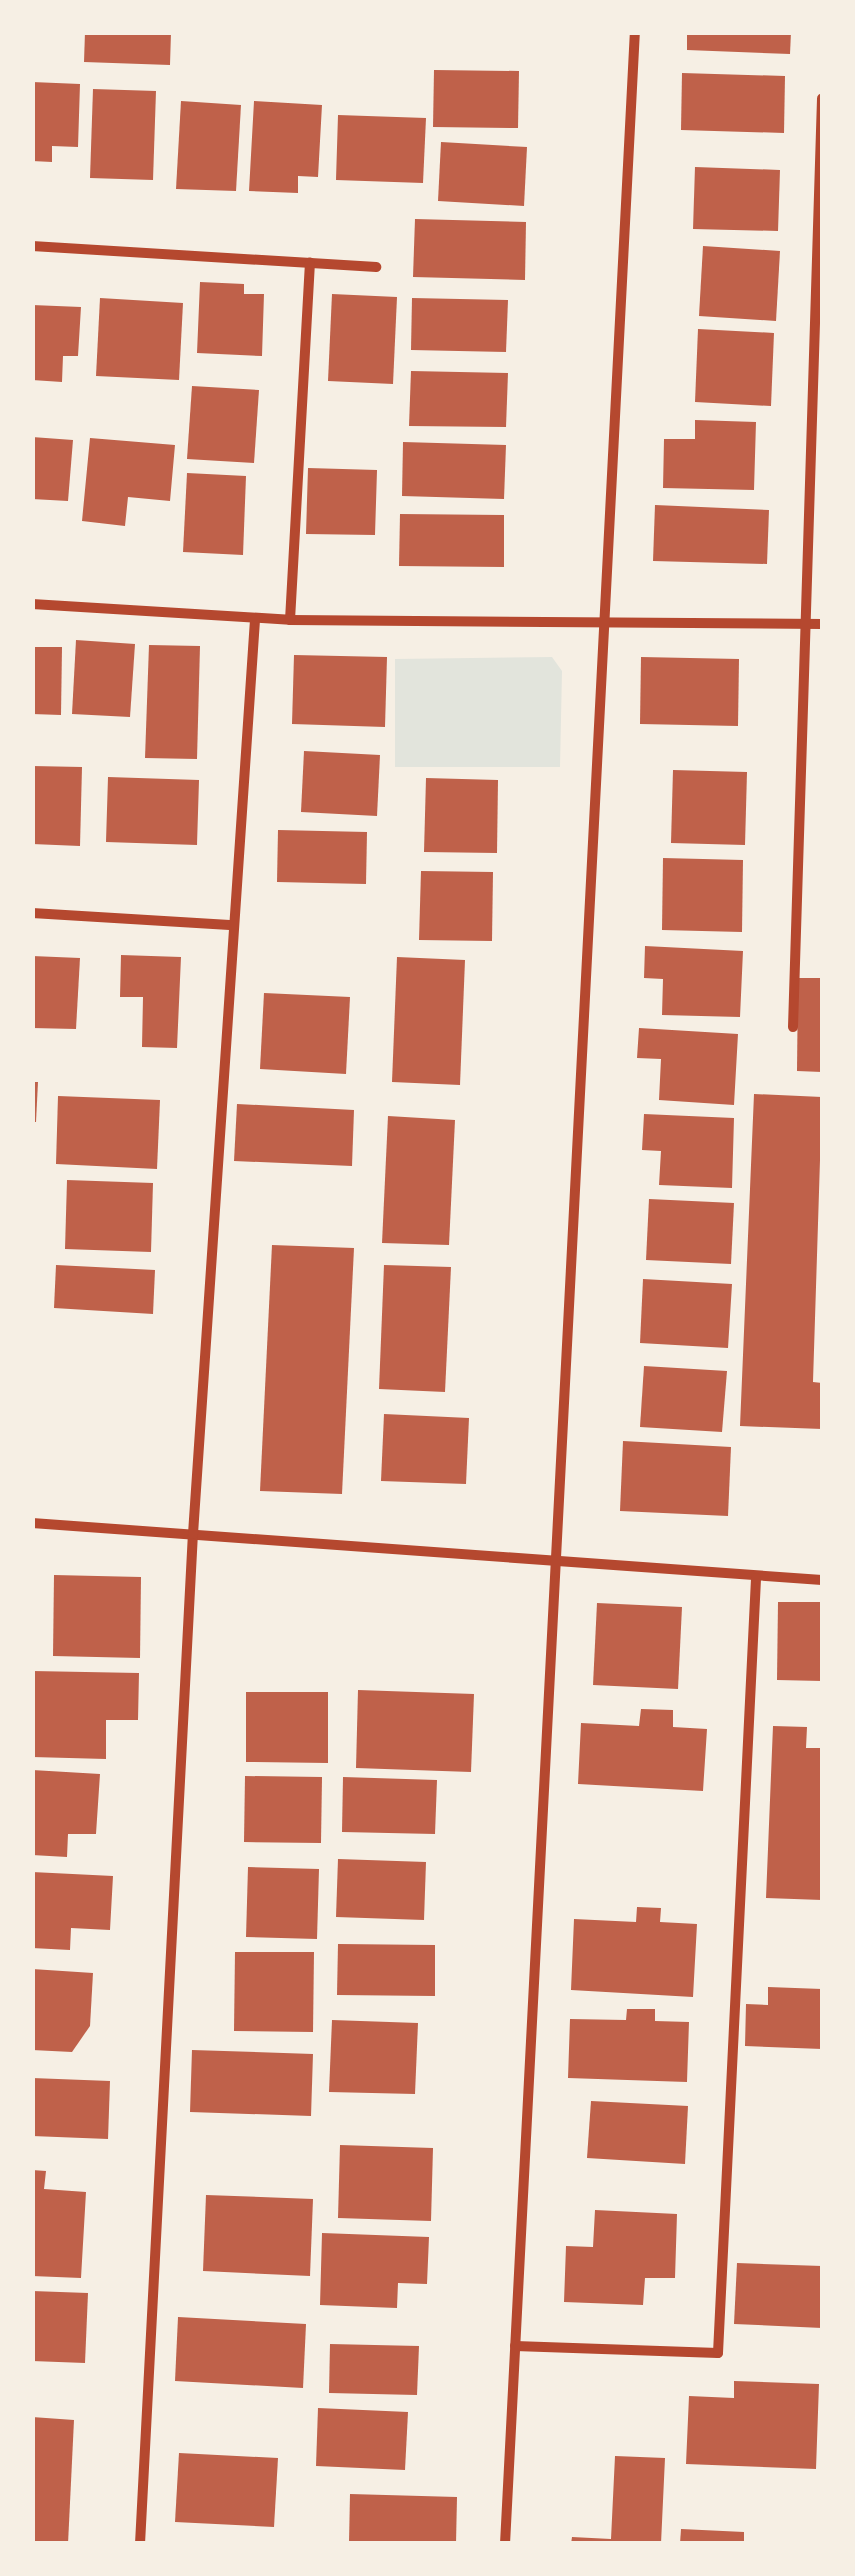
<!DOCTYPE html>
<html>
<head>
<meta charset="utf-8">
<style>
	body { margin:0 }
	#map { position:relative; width:855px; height:2576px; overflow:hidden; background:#f6efe4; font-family:"Open Sans",sans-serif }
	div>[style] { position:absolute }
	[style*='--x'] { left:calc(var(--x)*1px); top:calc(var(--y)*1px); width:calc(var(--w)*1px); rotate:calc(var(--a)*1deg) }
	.green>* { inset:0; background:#e2e4dc }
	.building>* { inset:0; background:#bf614a }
	.minor>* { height:10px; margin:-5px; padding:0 5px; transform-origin:5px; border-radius:5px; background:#b5482f }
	span { translate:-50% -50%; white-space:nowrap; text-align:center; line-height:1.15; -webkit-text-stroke:10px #f6efe4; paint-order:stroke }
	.frame { position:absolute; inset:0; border:35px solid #f6efe4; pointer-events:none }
</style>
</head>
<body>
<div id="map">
	<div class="green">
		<div style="clip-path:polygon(552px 657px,562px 671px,560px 767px,395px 767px,395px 659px)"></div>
	</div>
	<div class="building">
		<div style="clip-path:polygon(85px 32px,171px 32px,170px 65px,84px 62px)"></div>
		<div style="clip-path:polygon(687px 32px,791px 32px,790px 54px,687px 50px)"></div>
		<div style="clip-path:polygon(434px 70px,519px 71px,518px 128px,433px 127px)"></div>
		<div style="clip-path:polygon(682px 73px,785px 76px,784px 133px,681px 130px)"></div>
		<div style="clip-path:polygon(32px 82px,80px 84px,78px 147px,52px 146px,52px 162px,32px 161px)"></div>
		<div style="clip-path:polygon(93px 89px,156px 91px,153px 180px,90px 178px)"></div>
		<div style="clip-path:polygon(181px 101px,241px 105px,236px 191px,176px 189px)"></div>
		<div style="clip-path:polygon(254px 101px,322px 105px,318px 177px,298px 176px,298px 193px,249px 191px)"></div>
		<div style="clip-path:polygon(338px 115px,426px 118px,423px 183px,336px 180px)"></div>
		<div style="clip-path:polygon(441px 142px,527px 147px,524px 206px,438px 201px)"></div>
		<div style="clip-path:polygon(695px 167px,780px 170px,778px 231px,693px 229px)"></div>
		<div style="clip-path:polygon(415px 219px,526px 222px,525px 280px,413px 277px)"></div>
		<div style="clip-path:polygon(703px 246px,780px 251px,776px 321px,699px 316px)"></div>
		<div style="clip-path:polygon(200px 282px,244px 284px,244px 294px,264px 294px,262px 356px,197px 353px)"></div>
		<div style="clip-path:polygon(332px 294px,397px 297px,393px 384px,328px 381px)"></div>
		<div style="clip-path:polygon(100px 298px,183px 303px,179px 380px,96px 376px)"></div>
		<div style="clip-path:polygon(412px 298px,508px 300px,506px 352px,411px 350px)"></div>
		<div style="clip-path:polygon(32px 305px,81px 307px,78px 356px,63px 356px,62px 382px,32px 380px)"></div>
		<div style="clip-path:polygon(698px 329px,774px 333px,771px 406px,695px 402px)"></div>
		<div style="clip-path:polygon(411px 371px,508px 373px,506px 427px,409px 426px)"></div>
		<div style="clip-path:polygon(192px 386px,259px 390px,254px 463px,187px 459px)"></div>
		<div style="clip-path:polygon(695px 420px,756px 422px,754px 490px,663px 488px,664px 439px,695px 439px)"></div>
		<div style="clip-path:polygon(32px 437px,73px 440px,68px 501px,32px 499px)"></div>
		<div style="clip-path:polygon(90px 438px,175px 445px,170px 501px,128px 497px,125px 526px,82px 521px)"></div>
		<div style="clip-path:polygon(403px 442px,506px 445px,504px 499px,402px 496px)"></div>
		<div style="clip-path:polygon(308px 468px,377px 470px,375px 535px,306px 534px)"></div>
		<div style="clip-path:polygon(187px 473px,246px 476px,243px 555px,183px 552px)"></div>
		<div style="clip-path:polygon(655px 505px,769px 510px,767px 564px,653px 561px)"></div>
		<div style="clip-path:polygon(400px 514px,504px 515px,504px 567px,399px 566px)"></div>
		<div style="clip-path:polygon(76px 640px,135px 644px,130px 717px,72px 714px)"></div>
		<div style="clip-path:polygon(149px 645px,200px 646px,197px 759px,145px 758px)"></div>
		<div style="clip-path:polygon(32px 647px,62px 647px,61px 715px,32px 714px)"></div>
		<div style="clip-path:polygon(294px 655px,387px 657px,385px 727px,292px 724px)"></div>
		<div style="clip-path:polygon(641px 657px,739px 659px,738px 726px,640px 724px)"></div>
		<div style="clip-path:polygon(304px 751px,380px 755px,377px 816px,301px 812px)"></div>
		<div style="clip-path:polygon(32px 766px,82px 767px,80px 846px,32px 844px)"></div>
		<div style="clip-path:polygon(673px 770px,747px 772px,745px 845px,671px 843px)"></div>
		<div style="clip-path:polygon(108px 777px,199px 780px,197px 845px,106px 842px)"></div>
		<div style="clip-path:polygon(426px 778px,498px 780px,497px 853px,424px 852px)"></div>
		<div style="clip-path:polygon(278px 830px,367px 832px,366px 884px,277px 882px)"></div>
		<div style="clip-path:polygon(663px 858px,743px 860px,742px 932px,662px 930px)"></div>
		<div style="clip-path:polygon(421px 871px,493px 872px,492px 941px,419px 940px)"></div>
		<div style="clip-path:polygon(645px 946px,743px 951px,740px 1017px,662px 1015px,663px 979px,644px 978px)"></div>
		<div style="clip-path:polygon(121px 955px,181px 957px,177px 1048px,142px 1047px,143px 997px,120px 997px)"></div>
		<div style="clip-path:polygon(32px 956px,80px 958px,76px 1029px,32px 1028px)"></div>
		<div style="clip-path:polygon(397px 957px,465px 960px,460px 1085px,392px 1082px)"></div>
		<div style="clip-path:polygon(798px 978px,822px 978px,822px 1072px,797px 1071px)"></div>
		<div style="clip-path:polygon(264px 993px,350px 997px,346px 1074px,260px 1069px)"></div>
		<div style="clip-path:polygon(639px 1028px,738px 1034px,734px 1105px,659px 1100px,661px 1059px,637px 1058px)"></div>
		<div style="clip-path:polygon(32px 1082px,38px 1082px,36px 1122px,32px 1122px)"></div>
		<div style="clip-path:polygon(754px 1094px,822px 1097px,813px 1382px,822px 1383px,822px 1429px,740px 1426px)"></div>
		<div style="clip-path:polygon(58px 1096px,160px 1100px,157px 1169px,56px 1164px)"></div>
		<div style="clip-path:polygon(237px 1104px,354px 1110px,352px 1166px,234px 1161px)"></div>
		<div style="clip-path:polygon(644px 1114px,734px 1118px,732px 1188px,659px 1185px,661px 1151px,642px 1150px)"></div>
		<div style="clip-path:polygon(388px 1116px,455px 1120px,449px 1245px,382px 1243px)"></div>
		<div style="clip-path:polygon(67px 1180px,153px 1183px,151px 1252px,65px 1249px)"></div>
		<div style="clip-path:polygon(649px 1199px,734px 1203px,731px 1264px,646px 1260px)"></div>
		<div style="clip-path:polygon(272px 1245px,354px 1248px,342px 1494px,260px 1491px)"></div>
		<div style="clip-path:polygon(56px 1265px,155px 1270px,153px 1314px,54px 1308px)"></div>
		<div style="clip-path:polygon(384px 1265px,451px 1267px,445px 1392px,379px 1389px)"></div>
		<div style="clip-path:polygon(643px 1279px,732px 1284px,728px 1348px,640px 1343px)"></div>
		<div style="clip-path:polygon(644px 1366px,727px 1371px,722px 1432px,640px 1427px)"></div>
		<div style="clip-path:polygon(384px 1414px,469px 1418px,466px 1484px,381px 1481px)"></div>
		<div style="clip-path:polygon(623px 1441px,731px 1447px,728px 1516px,620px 1511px)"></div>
		<div style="clip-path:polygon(54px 1575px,141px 1577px,140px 1658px,53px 1656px)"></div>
		<div style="clip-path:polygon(778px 1602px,822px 1602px,822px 1681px,777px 1680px)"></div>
		<div style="clip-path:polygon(597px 1603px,682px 1607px,678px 1689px,593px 1685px)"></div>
		<div style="clip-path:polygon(32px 1671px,139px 1673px,138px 1720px,106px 1720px,106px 1759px,32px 1757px)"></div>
		<div style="clip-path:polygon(358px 1690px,474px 1694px,471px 1772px,356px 1768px)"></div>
		<div style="clip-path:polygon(246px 1692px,328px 1692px,328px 1763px,246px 1762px)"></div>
		<div style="clip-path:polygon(641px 1709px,673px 1710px,673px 1727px,707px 1729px,703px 1791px,578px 1784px,581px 1723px,639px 1726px)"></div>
		<div style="clip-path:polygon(773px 1726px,807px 1727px,806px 1748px,822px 1748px,822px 1900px,766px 1898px)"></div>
		<div style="clip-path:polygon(32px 1770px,100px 1774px,96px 1834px,68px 1834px,67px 1857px,32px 1855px)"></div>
		<div style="clip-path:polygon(245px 1776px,322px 1777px,321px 1843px,244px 1842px)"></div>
		<div style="clip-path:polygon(343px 1777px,437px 1780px,435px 1834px,342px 1832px)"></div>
		<div style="clip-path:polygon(338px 1859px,426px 1862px,424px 1920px,336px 1917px)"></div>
		<div style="clip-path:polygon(248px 1867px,319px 1869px,317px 1939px,246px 1937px)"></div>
		<div style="clip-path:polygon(32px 1872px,113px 1876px,110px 1930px,71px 1928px,70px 1950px,32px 1948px)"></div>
		<div style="clip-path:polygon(637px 1907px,661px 1908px,660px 1922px,697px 1924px,693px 1997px,571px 1990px,574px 1919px,636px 1922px)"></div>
		<div style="clip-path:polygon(338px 1944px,435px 1945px,435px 1996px,337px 1995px)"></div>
		<div style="clip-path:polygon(235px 1952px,314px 1952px,313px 2032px,234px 2031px)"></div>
		<div style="clip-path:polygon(32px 1969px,93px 1973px,90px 2026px,72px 2052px,32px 2050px)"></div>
		<div style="clip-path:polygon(768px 1987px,822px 1989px,822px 2049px,745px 2046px,746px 2004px,768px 2005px)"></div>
		<div style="clip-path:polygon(627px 2009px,655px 2009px,655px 2021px,689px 2022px,687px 2082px,568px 2078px,570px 2019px,626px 2020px)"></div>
		<div style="clip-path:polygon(332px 2020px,418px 2023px,415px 2094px,329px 2092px)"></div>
		<div style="clip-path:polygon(192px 2050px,313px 2054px,311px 2116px,190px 2112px)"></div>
		<div style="clip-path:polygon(32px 2078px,110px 2081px,108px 2139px,32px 2136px)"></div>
		<div style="clip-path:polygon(591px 2101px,688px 2106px,685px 2164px,587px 2158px)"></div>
		<div style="clip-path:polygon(340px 2145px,433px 2148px,431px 2221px,338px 2218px)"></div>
		<div style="clip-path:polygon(32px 2170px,46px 2171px,44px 2189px,86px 2192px,81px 2278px,32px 2276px)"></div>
		<div style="clip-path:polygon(206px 2195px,313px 2199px,310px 2276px,203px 2271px)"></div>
		<div style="clip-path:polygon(595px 2210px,677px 2214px,675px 2278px,645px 2278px,643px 2305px,564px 2302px,566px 2246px,593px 2247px)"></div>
		<div style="clip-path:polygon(322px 2233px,429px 2237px,427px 2284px,398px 2283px,397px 2308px,320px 2305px)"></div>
		<div style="clip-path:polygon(737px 2263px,822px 2266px,822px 2328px,734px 2324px)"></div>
		<div style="clip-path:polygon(32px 2291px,88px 2293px,85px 2363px,32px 2361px)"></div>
		<div style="clip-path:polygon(178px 2317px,306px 2324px,303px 2388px,175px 2381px)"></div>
		<div style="clip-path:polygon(330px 2344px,419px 2346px,417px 2395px,329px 2393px)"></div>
		<div style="clip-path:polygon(734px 2381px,819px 2384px,816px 2469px,686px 2464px,689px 2396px,734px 2398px)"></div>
		<div style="clip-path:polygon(318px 2408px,408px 2412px,405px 2470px,316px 2466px)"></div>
		<div style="clip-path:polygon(32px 2417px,74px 2420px,68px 2544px,32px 2544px)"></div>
		<div style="clip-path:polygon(179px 2453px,278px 2458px,274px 2527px,175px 2522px)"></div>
		<div style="clip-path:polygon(615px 2456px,665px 2458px,661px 2544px,571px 2544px,572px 2537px,611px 2539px)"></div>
		<div style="clip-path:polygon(350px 2494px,457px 2497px,456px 2544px,349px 2544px)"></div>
		<div style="clip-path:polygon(681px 2529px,744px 2532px,744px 2544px,680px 2544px)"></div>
	</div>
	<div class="minor">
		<div style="--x:32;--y:246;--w:345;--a:3.5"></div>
		<div style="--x:32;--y:604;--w:258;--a:3.5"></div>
		<div style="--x:290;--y:620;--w:532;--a:0.43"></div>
		<div style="--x:290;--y:620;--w:358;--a:-86.8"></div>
		<div style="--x:32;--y:913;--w:198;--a:3.5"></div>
		<div style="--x:793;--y:1027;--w:929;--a:-88.21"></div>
		<div style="--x:32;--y:1523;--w:792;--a:4.13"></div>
		<div style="--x:515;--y:2346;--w:203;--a:2"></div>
		<div style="--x:718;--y:2353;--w:776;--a:-87.19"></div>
		<div style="--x:140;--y:2544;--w:1011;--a:-87"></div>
		<div style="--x:193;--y:1534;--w:917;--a:-86.12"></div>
		<div style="--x:505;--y:2544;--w:2515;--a:-87.04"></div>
	</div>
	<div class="frame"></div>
</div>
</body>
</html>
